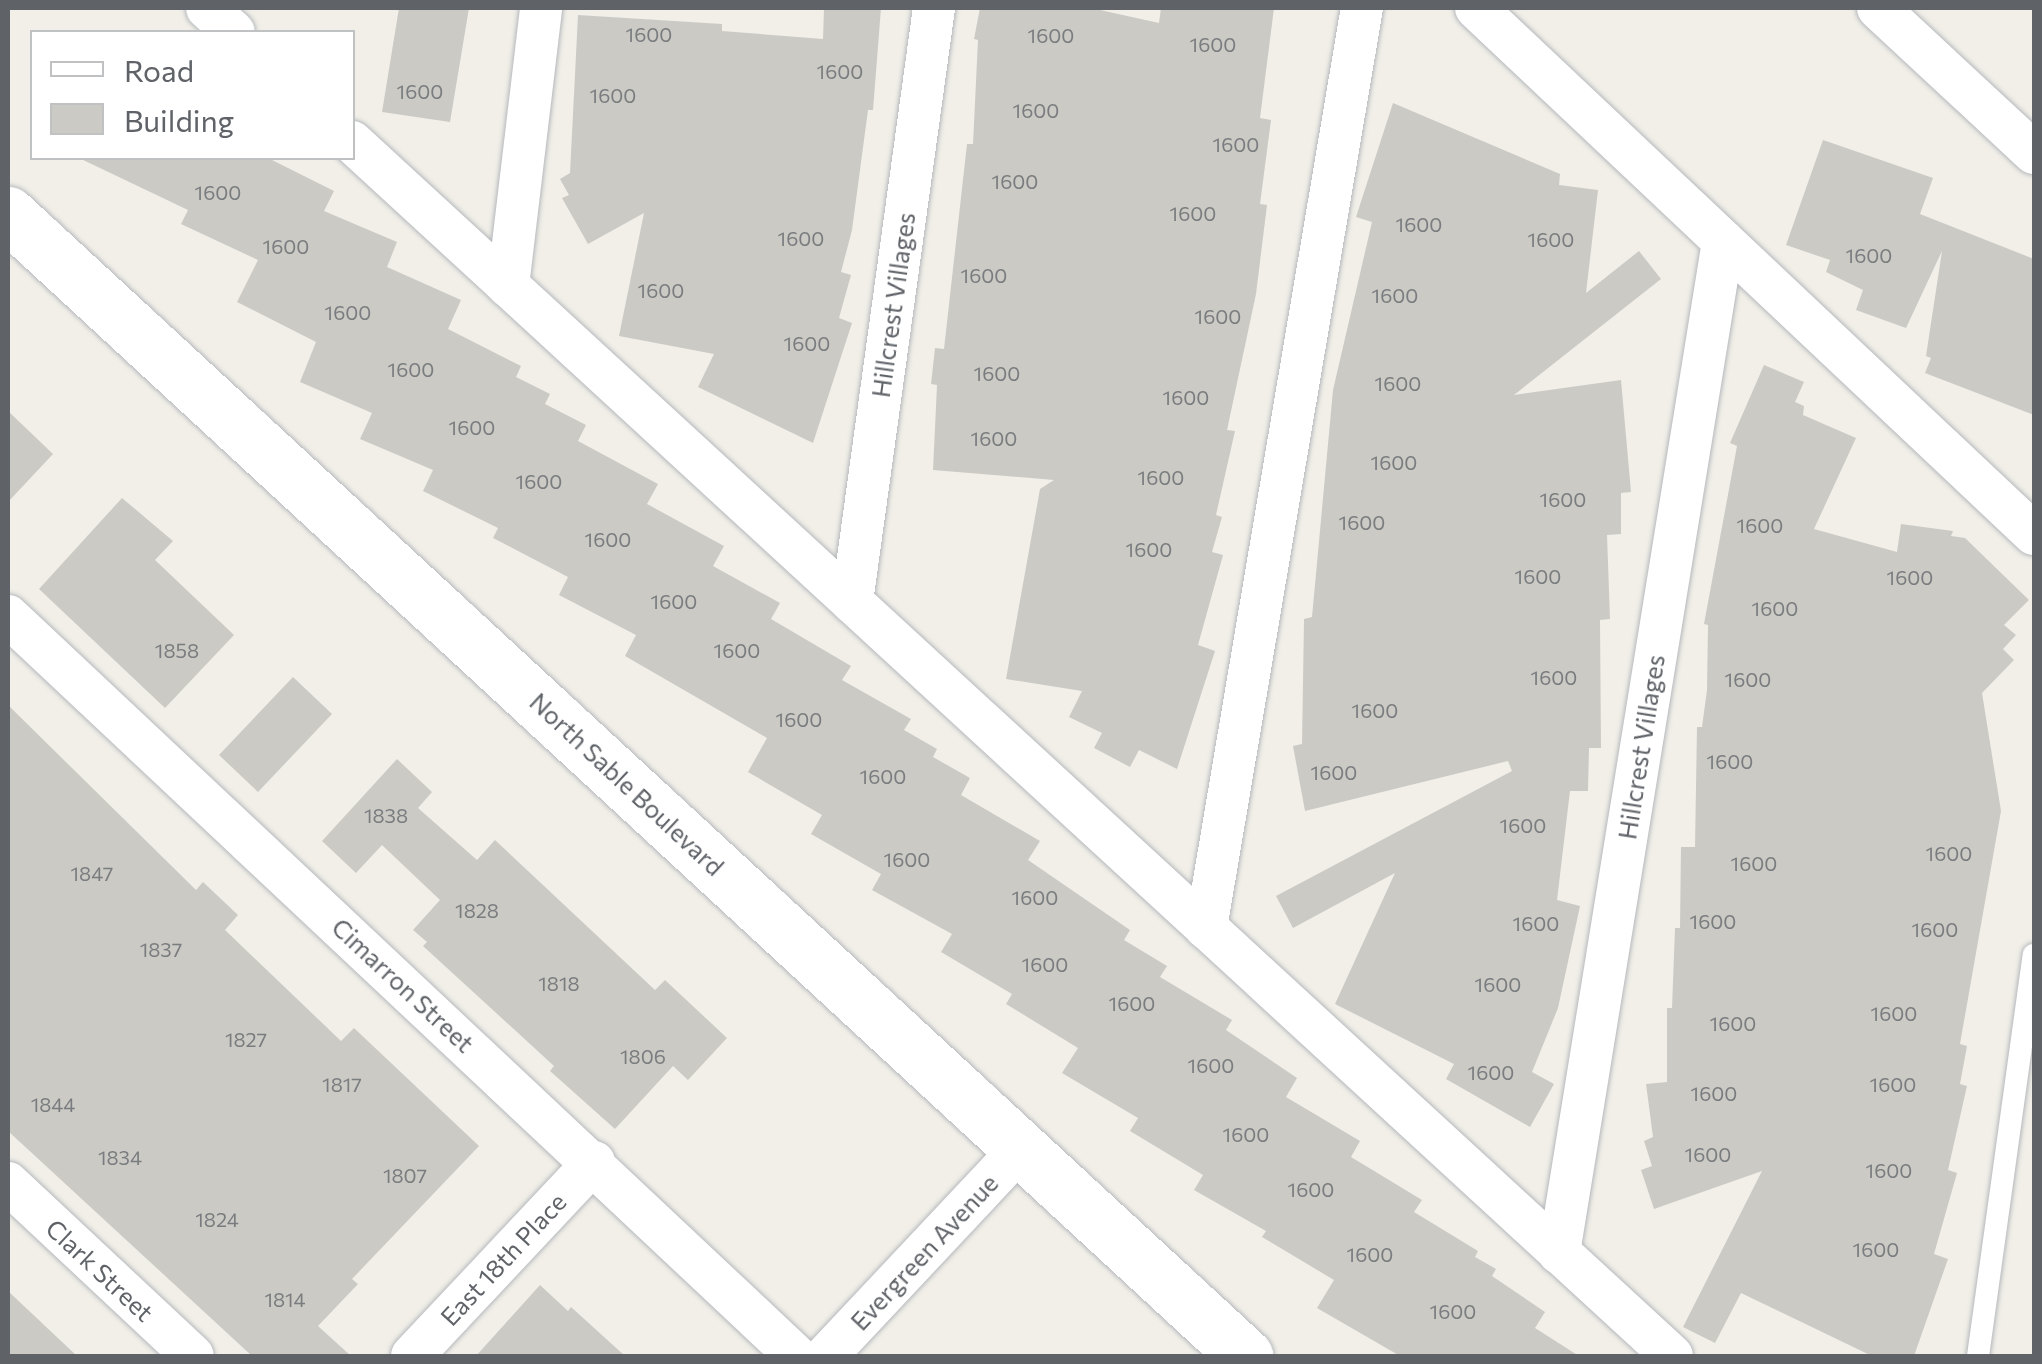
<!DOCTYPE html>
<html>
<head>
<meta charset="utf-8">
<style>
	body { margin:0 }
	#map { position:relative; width:2042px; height:1364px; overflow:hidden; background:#f1efe8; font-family:Commissioner,sans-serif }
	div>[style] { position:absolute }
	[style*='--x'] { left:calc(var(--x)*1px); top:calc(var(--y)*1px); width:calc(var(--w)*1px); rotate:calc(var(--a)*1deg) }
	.building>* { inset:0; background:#cccac5 }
	.roads { filter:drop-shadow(0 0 2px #b5b8bc) drop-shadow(0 0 2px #b5b8bc) }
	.lane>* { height:22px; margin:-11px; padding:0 11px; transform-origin:11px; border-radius:11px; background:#fff }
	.street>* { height:42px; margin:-21px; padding:0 21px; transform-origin:21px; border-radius:21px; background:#fff }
	.secondary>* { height:55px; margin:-27.5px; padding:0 27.5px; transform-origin:27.5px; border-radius:27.5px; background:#fff }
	span { translate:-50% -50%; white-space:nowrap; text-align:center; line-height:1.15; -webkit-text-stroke:8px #fff; paint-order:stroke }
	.number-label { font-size:20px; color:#7a7d7f }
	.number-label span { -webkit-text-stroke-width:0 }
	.street-label { font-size:25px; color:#5f6368 }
	.frame { position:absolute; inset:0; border:10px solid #5f6368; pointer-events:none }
	.legend { position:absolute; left:30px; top:30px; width:325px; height:130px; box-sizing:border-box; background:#fff; border:2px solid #bfc1c3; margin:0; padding:12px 18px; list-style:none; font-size:30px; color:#5f6368 }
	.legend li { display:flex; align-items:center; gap:20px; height:50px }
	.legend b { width:50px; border:2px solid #bfc1c3 }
</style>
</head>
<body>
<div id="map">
	<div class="building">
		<div style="clip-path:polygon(399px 8px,469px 8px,450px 122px,382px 112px)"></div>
		<div style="clip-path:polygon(824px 8px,881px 8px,873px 110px,868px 110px,852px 230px,841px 272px,851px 275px,839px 318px,852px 323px,813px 443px,698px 387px,714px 354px,619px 336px,644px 213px,588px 244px,562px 198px,569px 195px,560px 179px,570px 173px,578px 15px,722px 24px,722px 31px,823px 39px)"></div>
		<div style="clip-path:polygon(980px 8px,1091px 8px,1159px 23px,1161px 8px,1274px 8px,1260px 118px,1271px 120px,1260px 204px,1267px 205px,1256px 294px,1227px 430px,1235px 431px,1216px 515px,1222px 517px,1212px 552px,1223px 555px,1198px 645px,1215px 651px,1177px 769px,1139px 750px,1130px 767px,1094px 748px,1102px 733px,1069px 717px,1082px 691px,1006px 679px,1040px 489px,1054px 480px,933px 470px,937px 385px,931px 384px,935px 348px,944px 349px,967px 144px,973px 144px,978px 40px,974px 39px)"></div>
		<div style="clip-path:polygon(1393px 103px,1560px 174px,1559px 185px,1598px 190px,1586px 293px,1639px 251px,1661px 279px,1514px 395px,1621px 380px,1631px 492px,1621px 493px,1621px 534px,1607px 535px,1610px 619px,1600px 620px,1601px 748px,1589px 748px,1588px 791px,1570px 791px,1557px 900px,1580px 906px,1558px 1008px,1532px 1072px,1554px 1084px,1530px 1127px,1446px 1079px,1454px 1064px,1335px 1004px,1395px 873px,1293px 928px,1276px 896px,1512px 771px,1508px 761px,1305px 811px,1293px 746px,1302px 744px,1304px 619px,1312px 617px,1333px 390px,1372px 222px,1356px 217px)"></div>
		<div style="clip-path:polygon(1823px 140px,1933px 178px,1920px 214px,2034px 259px,2034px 415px,1925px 373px,1931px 358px,1926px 356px,1942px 251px,1906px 328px,1856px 310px,1863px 290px,1826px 272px,1830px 260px,1786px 245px)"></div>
		<div style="clip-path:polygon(79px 158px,268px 158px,334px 191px,324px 211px,397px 242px,387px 267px,461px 300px,448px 329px,521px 366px,516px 377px,550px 394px,545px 404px,586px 425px,578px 441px,658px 484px,647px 504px,724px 546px,713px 566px,780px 603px,771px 619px,851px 666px,842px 680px,911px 719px,904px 730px,937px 749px,933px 757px,970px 778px,961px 795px,1040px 841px,1028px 860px,1130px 930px,1124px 940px,1167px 966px,1160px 977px,1232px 1020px,1226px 1030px,1297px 1078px,1286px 1097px,1360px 1141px,1351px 1157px,1422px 1200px,1414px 1212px,1478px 1251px,1475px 1257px,1496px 1269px,1492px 1276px,1545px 1312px,1535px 1328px,1579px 1356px,1400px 1356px,1317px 1308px,1334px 1280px,1262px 1237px,1266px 1231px,1194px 1190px,1203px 1175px,1130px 1131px,1138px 1118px,1062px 1073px,1078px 1048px,1006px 1004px,1012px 994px,941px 952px,952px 934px,872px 890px,881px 874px,811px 834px,822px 815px,748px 772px,767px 738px,625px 656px,636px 635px,559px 595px,568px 577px,493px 538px,498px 528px,423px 491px,433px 470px,360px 439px,372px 413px,300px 382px,316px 342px,237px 302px,258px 260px,181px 224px,188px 210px)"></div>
		<div style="clip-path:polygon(1764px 365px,1804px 382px,1795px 402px,1804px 406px,1803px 415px,1856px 438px,1814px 529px,1897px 552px,1901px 524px,1953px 531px,1951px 536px,1965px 538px,2029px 600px,2004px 625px,2016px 635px,2003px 649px,2014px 660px,1982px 693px,2001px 811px,1960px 1044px,1967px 1046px,1960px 1084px,1967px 1086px,1948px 1170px,1957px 1173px,1934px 1254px,1948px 1259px,1914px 1356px,1872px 1356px,1741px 1293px,1715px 1343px,1683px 1327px,1762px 1171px,1654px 1209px,1641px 1170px,1652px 1166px,1644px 1141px,1653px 1137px,1646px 1084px,1667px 1082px,1667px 1008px,1672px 1008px,1675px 928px,1680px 928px,1681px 847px,1695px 847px,1697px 727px,1702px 727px,1707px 690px,1708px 625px,1704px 624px,1737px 446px,1730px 443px)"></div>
		<div style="clip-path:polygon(8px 411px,53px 454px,8px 502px)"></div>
		<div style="clip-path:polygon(122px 498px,173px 541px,155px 560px,234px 635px,165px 708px,39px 589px)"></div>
		<div style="clip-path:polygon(293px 677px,332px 714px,258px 792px,219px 755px)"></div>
		<div style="clip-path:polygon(8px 705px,196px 890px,203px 882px,238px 915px,225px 930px,341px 1041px,354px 1028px,479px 1146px,352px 1279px,358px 1284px,318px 1326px,351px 1356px,252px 1356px,8px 1131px)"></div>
		<div style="clip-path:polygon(397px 759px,432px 792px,418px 808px,477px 860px,495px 840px,655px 990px,665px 980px,727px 1038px,688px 1080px,673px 1066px,615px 1129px,550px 1071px,554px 1066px,423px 946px,427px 942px,413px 930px,440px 900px,382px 845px,356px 873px,322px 841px)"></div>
		<div style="clip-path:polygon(540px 1285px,568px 1311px,571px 1307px,625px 1356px,476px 1356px)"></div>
		<div style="clip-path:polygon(8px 1291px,77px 1356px,8px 1356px)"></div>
	</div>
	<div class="roads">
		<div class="lane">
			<div style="--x:1978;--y:1356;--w:405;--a:-82.1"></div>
		</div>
		<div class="street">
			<div style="--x:207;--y:8;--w:36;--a:42"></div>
			<div style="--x:1476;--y:8;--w:767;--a:43.31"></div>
			<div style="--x:1878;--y:8;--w:213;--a:42.9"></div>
			<div style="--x:352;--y:142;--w:1793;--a:42.6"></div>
			<div style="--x:508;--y:286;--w:280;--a:-83.2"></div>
			<div style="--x:852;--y:602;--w:600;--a:-82.14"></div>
			<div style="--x:8;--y:616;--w:1081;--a:43.2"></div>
			<div style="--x:1206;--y:928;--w:933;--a:-80.38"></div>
			<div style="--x:8;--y:1183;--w:253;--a:43.1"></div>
			<div style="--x:1559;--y:1253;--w:1025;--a:-80.79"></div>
			<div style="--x:412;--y:1356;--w:266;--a:-46.8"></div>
			<div style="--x:826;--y:1356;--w:285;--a:-46.8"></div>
		</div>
		<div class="secondary">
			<div style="--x:8;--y:214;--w:1684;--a:42.71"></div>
		</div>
	</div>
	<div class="number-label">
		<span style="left:649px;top:34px">1600</span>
		<span style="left:1051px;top:35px">1600</span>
		<span style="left:1213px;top:44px">1600</span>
		<span style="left:840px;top:71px">1600</span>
		<span style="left:420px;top:91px">1600</span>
		<span style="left:613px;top:95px">1600</span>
		<span style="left:1036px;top:110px">1600</span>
		<span style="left:1236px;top:144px">1600</span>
		<span style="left:1015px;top:181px">1600</span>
		<span style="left:218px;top:192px">1600</span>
		<span style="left:1193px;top:213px">1600</span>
		<span style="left:1419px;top:224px">1600</span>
		<span style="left:801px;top:238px">1600</span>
		<span style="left:1551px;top:239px">1600</span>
		<span style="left:286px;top:246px">1600</span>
		<span style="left:1869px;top:255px">1600</span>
		<span style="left:984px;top:275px">1600</span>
		<span style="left:661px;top:290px">1600</span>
		<span style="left:1395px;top:295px">1600</span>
		<span style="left:348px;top:312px">1600</span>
		<span style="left:1218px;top:316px">1600</span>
		<span style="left:807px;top:343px">1600</span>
		<span style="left:411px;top:369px">1600</span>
		<span style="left:997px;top:373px">1600</span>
		<span style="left:1398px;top:383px">1600</span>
		<span style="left:1186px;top:397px">1600</span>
		<span style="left:472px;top:427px">1600</span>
		<span style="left:994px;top:438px">1600</span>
		<span style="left:1394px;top:462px">1600</span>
		<span style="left:1161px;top:477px">1600</span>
		<span style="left:539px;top:481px">1600</span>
		<span style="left:1563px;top:499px">1600</span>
		<span style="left:1362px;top:522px">1600</span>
		<span style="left:1760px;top:525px">1600</span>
		<span style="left:608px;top:539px">1600</span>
		<span style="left:1149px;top:549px">1600</span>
		<span style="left:1538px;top:576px">1600</span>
		<span style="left:1910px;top:577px">1600</span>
		<span style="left:674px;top:601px">1600</span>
		<span style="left:1775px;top:608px">1600</span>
		<span style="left:177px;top:650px">1858</span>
		<span style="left:737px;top:650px">1600</span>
		<span style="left:1554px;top:677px">1600</span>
		<span style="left:1748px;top:679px">1600</span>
		<span style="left:1375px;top:710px">1600</span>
		<span style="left:799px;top:719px">1600</span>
		<span style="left:1730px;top:761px">1600</span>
		<span style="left:1334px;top:772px">1600</span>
		<span style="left:883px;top:776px">1600</span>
		<span style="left:386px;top:815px">1838</span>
		<span style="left:1523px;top:825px">1600</span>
		<span style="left:1949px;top:853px">1600</span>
		<span style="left:907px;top:859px">1600</span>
		<span style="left:1754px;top:863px">1600</span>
		<span style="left:92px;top:873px">1847</span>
		<span style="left:1035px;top:897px">1600</span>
		<span style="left:477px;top:910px">1828</span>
		<span style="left:1713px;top:921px">1600</span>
		<span style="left:1536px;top:923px">1600</span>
		<span style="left:1935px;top:929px">1600</span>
		<span style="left:161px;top:949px">1837</span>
		<span style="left:1045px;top:964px">1600</span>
		<span style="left:559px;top:983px">1818</span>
		<span style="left:1498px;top:984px">1600</span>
		<span style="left:1132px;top:1003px">1600</span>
		<span style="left:1894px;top:1013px">1600</span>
		<span style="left:1733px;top:1023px">1600</span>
		<span style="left:246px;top:1039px">1827</span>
		<span style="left:643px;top:1056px">1806</span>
		<span style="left:1211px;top:1065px">1600</span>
		<span style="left:1491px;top:1072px">1600</span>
		<span style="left:342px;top:1084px">1817</span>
		<span style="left:1893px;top:1084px">1600</span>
		<span style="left:1714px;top:1093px">1600</span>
		<span style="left:53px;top:1104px">1844</span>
		<span style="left:1246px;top:1134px">1600</span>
		<span style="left:1708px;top:1154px">1600</span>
		<span style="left:120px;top:1157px">1834</span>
		<span style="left:1889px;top:1170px">1600</span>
		<span style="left:405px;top:1175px">1807</span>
		<span style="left:1311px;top:1189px">1600</span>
		<span style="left:217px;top:1219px">1824</span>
		<span style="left:1876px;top:1249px">1600</span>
		<span style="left:1370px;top:1254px">1600</span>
		<span style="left:285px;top:1299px">1814</span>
		<span style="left:1453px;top:1311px">1600</span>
	</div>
	<div class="street-label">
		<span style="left:893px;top:305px;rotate:-82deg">Hillcrest Villages</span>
		<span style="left:1641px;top:747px;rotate:-81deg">Hillcrest Villages</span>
		<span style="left:627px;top:784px;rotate:43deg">North Sable Boulevard</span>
		<span style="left:403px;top:985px;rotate:43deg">Cimarron Street</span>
		<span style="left:924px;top:1252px;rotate:-47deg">Evergreen Avenue</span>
		<span style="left:503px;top:1259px;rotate:-47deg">East 18th Place</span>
		<span style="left:100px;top:1270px;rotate:43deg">Clark Street</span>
	</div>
	<div class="frame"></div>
	<ul class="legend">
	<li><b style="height:12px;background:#fff"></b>Road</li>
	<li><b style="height:28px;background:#cccac5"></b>Building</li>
	</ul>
</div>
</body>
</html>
